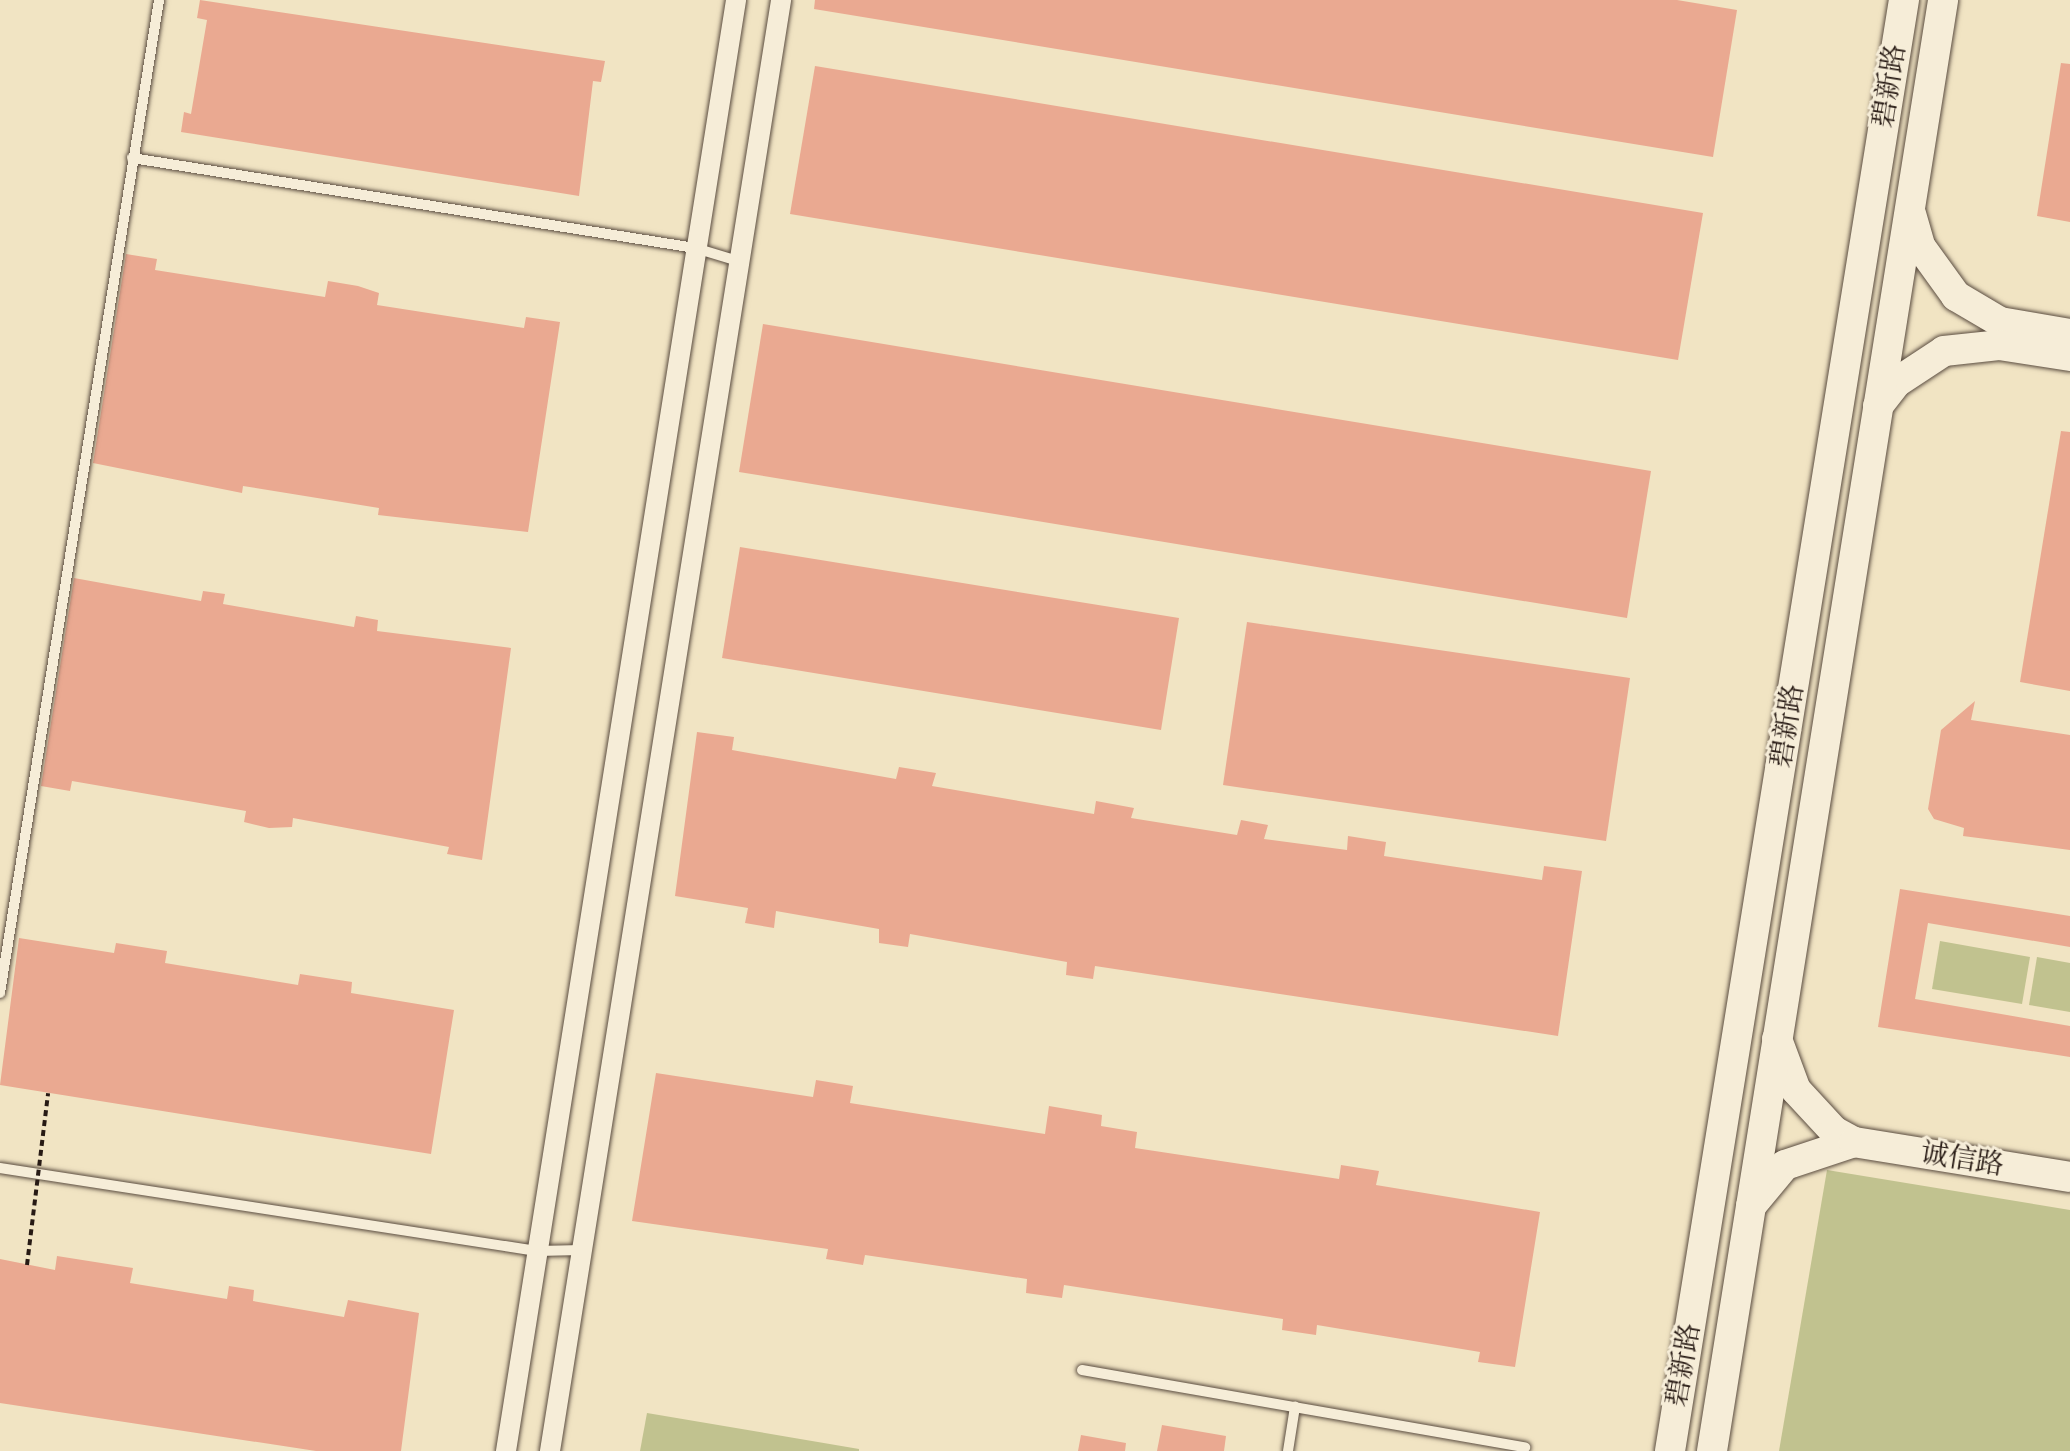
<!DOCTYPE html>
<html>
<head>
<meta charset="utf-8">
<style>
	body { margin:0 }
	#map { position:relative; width:2070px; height:1451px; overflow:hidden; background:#f1e4c3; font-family:"IM FELL Double Pica","Noto Serif SC",serif }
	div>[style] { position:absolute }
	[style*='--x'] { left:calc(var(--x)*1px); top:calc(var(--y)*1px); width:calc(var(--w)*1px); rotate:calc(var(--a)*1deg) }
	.green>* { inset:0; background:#c1c28f }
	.building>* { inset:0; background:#eaa991 }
	.roads { filter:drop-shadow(0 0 2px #5a4c40) drop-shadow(0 0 2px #5a4c40) }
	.lane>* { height:10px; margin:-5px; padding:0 5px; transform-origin:5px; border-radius:5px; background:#f6edd8 }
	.street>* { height:20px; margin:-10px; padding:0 10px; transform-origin:10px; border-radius:10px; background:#f6edd8 }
	.secondary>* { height:30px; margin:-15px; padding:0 15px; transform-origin:15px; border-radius:15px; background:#f6edd8 }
	.path-bridge>* { height:4px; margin-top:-2px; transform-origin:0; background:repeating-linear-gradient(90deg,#271a14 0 6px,transparent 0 10px) }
	span { translate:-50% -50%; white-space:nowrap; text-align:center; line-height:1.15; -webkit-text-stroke:6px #f6edd8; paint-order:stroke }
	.street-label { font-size:28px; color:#271a14 }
</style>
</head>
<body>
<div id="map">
	<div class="green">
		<div style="clip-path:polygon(1940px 941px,2030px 957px,2022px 1004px,1932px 989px)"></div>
		<div style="clip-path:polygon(2037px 957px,2070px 963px,2070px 1012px,2029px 1005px)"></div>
		<div style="clip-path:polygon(1827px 1170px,2070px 1210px,2070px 1451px,1779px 1451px)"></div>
		<div style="clip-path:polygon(647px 1413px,859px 1449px,859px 1451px,640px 1451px)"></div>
	</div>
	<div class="building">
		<div style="clip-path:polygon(200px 0,605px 61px,601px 82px,593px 81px,579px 196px,181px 132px,184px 112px,191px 114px,207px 20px,197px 18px)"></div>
		<div style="clip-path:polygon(815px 0,1677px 0,1737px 10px,1713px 157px,814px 9px)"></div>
		<div style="clip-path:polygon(2061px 63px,2070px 64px,2070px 222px,2037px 216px)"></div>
		<div style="clip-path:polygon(815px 66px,1703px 213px,1678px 360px,790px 214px)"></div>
		<div style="clip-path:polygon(126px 254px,157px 259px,155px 270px,325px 297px,328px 281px,358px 286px,379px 293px,377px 305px,524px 328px,526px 317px,560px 322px,528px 532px,378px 515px,379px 508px,243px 486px,242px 493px,93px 463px)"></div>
		<div style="clip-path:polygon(763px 324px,1651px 471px,1627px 618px,739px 472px)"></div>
		<div style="clip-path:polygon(2061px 431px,2070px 432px,2070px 691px,2020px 682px)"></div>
		<div style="clip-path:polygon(740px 547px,1179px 618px,1161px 730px,722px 658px)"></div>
		<div style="clip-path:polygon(74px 578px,201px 601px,203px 591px,225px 594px,223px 604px,354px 627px,356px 616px,378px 620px,377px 631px,511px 648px,482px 860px,447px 854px,449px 847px,293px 818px,292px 827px,269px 828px,244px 822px,246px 811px,72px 781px,70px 791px,41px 786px)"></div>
		<div style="clip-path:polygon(1247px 622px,1630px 678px,1606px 841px,1223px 785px)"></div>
		<div style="clip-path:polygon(1975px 701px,1971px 720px,2070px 735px,2070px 850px,1963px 836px,1964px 828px,1934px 819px,1928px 809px,1941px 730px)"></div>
		<div style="clip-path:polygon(697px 732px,734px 737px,732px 750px,896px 779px,899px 767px,936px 773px,932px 786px,1094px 814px,1096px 801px,1134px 808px,1131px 818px,1237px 835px,1241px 820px,1268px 825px,1264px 839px,1347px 850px,1348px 836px,1386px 842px,1384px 856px,1542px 880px,1544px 866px,1582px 871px,1558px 1036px,1095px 966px,1093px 979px,1066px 975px,1067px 962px,910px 934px,908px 947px,879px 943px,879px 929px,776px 911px,774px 928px,745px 923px,748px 908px,675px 896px)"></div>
		<div style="clip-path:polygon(1900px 889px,2070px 916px,2070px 947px,1928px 923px,1915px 999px,2070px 1026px,2070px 1057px,1878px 1027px)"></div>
		<div style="clip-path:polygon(19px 938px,114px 953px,116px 943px,167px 951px,165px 963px,298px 985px,300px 974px,352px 982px,351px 993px,454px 1010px,431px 1154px,0 1085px)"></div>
		<div style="clip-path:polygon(656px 1073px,813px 1097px,816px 1080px,853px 1086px,850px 1103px,1045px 1134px,1049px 1106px,1102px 1115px,1101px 1126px,1137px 1132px,1135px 1148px,1339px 1179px,1341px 1165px,1379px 1171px,1376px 1185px,1540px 1212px,1515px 1367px,1478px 1362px,1480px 1352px,1317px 1325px,1316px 1335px,1282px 1330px,1283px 1319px,1064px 1285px,1062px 1298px,1026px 1293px,1027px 1279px,865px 1255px,863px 1265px,826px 1259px,828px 1249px,632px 1221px)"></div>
		<div style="clip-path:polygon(57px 1256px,133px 1268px,130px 1283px,227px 1299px,229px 1286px,254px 1290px,253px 1301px,344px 1317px,348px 1300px,419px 1313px,401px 1451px,316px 1451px,0 1403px,0 1259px,55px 1270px)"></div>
		<div style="clip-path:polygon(1162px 1425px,1226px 1436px,1224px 1451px,1157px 1451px)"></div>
		<div style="clip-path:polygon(1081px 1435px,1126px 1443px,1125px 1451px,1078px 1451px)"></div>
	</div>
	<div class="roads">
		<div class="lane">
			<div style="--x:132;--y:158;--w:570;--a:9.08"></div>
			<div style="--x:695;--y:248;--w:45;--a:16.8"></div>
			<div style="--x:0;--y:993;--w:1006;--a:-80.9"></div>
			<div style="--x:0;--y:1168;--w:543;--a:8.79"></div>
			<div style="--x:537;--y:1251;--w:45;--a:-1.3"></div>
			<div style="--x:1082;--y:1370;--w:450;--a:9.9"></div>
			<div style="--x:1288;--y:1451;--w:45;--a:-81"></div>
		</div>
		<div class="street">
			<div style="--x:506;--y:1451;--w:1469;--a:-80.99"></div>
			<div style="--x:550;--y:1451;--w:1469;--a:-80.95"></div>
		</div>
		<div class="secondary">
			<div style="--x:1911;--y:214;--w:33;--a:74"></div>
			<div style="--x:1920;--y:246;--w:62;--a:54.2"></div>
			<div style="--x:1956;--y:296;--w:51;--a:30.6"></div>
			<div style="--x:2000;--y:322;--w:71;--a:9.7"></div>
			<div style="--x:1878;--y:406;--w:31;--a:-52"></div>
			<div style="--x:1897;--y:382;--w:56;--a:-33.4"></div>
			<div style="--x:1944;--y:351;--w:55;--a:-6.2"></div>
			<div style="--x:1999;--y:345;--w:72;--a:8.8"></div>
			<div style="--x:1777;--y:1039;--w:54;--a:69.6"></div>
			<div style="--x:1796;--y:1090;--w:56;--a:47.2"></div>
			<div style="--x:1834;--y:1131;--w:23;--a:29"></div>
			<div style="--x:1751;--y:1206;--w:53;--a:-50.3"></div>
			<div style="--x:1785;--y:1165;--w:73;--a:-18.4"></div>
			<div style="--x:1854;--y:1142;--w:219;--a:9.2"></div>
			<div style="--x:1670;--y:1451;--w:1470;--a:-80.84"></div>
			<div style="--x:1712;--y:1451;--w:1469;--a:-80.95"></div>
		</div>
	</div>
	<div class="path-bridge">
		<div style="--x:27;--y:1265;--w:173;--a:-83"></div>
	</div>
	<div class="street-label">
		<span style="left:1890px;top:86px;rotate:-81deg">碧新路</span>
		<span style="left:1788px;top:726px;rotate:-81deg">碧新路</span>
		<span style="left:1962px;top:1160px;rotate:9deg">诚信路</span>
		<span style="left:1684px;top:1365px;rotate:-80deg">碧新路</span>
	</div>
</div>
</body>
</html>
